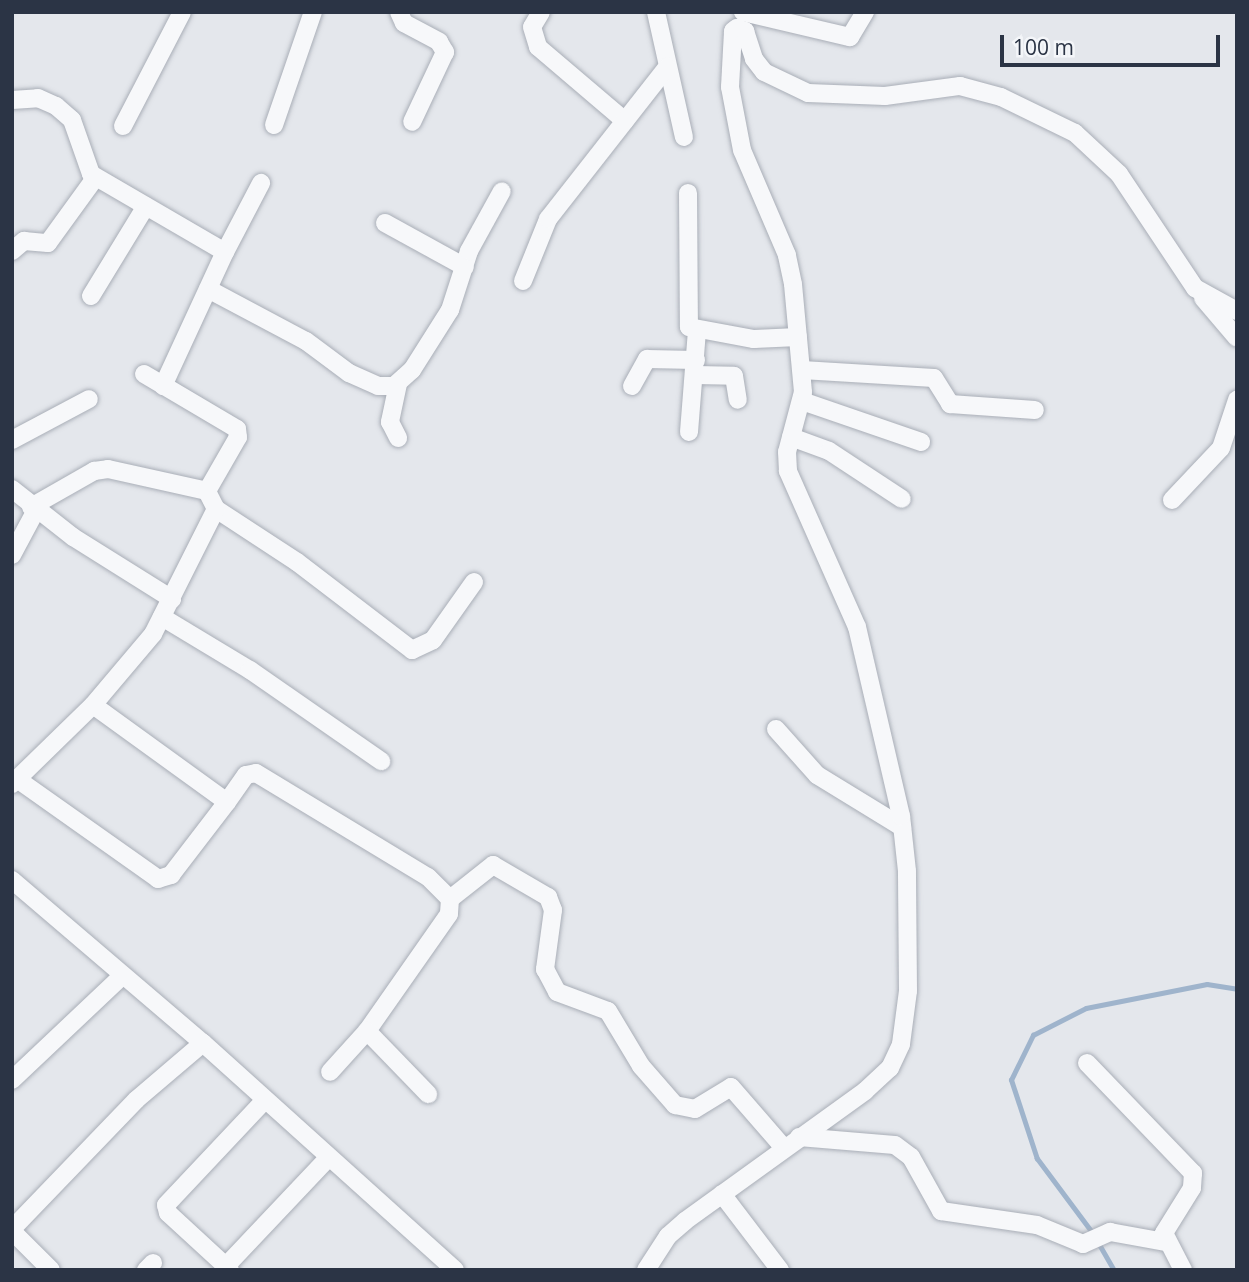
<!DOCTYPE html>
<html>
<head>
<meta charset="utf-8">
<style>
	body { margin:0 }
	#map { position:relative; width:1249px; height:1282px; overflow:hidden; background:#e4e7ec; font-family:"Open Sans",sans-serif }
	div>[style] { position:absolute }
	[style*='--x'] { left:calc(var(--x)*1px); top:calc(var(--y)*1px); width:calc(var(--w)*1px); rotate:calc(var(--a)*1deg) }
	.stream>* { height:4.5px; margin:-2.25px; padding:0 2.25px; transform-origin:2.25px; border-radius:2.25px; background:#9fb4cc }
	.roads { filter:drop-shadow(0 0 2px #a9aeb7) drop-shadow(0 0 2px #a9aeb7) }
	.minor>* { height:18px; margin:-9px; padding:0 9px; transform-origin:9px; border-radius:9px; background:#f7f8fa }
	span { translate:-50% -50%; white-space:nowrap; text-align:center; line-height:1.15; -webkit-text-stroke:5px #f4f6f9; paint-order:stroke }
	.frame { position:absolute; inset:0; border:14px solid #2b3445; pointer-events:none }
	.scale { position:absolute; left:1000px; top:35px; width:220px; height:32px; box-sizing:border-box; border:4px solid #2b3445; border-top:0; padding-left:9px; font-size:21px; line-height:24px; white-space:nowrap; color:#2b3445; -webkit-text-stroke:5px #f4f6f9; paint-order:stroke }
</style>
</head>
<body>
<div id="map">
	<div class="stream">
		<div style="--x:1093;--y:1234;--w:94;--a:-126.7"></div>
		<div style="--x:1037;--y:1159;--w:83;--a:-108.2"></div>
		<div style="--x:1011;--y:1080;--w:50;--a:-63.9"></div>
		<div style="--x:1033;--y:1035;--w:59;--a:-27"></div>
		<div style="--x:1086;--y:1008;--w:123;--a:-11.2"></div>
		<div style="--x:1207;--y:984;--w:30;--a:9"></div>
		<div style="--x:1098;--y:1242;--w:32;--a:60"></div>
	</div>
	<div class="roads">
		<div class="minor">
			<div style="--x:399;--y:12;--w:12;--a:66"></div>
			<div style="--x:404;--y:23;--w:40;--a:28"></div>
			<div style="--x:439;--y:42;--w:12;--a:59"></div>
			<div style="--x:445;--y:52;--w:77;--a:115.2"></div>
			<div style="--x:541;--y:12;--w:17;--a:121"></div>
			<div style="--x:532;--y:27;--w:21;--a:73"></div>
			<div style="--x:538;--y:47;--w:114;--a:40.4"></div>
			<div style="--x:656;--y:12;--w:128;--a:77.4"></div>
			<div style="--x:743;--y:12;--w:110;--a:13.2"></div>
			<div style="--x:850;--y:37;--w:29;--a:-59"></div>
			<div style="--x:12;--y:100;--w:26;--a:-4"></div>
			<div style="--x:38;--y:98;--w:20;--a:24"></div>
			<div style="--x:56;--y:106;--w:21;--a:41"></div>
			<div style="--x:72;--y:120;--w:57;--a:70.6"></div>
			<div style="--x:91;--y:174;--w:155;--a:30.2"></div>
			<div style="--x:225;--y:252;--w:78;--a:-62.4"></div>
			<div style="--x:274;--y:125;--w:120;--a:-71"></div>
			<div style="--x:123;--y:126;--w:128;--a:-62.6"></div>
			<div style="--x:688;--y:193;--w:134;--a:89.6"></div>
			<div style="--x:689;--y:327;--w:66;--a:10.5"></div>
			<div style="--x:754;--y:339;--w:44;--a:-2.6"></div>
			<div style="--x:385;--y:223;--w:91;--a:28.8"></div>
			<div style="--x:12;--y:251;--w:16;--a:-40"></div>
			<div style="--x:24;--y:241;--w:24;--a:5"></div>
			<div style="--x:48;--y:243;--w:80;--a:-54.1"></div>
			<div style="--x:523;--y:281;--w:67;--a:-68"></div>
			<div style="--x:548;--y:219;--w:193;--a:-51.9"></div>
			<div style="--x:208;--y:289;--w:111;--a:28"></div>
			<div style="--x:306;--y:341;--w:54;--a:36.7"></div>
			<div style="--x:349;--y:373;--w:32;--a:24"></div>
			<div style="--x:378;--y:386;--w:16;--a:0"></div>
			<div style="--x:394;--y:386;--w:24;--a:-42"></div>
			<div style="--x:412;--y:370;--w:71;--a:-57.7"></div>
			<div style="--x:450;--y:310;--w:62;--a:-72.1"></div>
			<div style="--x:469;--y:251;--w:68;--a:-61.2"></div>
			<div style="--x:91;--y:296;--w:105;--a:-58.6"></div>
			<div style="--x:1203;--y:298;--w:52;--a:49.6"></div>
			<div style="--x:802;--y:370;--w:132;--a:3.5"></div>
			<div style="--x:934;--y:378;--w:31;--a:58"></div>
			<div style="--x:950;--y:404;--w:85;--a:4"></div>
			<div style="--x:695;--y:375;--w:39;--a:1"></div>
			<div style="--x:734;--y:376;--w:24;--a:81"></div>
			<div style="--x:398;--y:384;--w:39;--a:102"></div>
			<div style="--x:390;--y:422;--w:18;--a:63"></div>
			<div style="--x:163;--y:386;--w:148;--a:-65.2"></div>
			<div style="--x:632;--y:386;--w:31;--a:-61"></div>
			<div style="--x:647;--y:359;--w:49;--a:1.2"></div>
			<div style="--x:802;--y:401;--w:126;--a:19"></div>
			<div style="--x:689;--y:432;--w:102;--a:-85.5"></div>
			<div style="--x:791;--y:437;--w:40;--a:20.2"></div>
			<div style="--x:829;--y:451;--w:87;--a:33.3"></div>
			<div style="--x:12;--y:440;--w:87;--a:-28"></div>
			<div style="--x:12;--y:489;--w:78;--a:38.2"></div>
			<div style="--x:73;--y:537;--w:117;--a:32.1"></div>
			<div style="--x:1172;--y:500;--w:71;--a:-46.7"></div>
			<div style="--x:1221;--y:448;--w:51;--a:-71.6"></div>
			<div style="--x:31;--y:507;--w:73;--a:-29.7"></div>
			<div style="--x:94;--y:471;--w:14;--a:-8"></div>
			<div style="--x:108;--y:469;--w:101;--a:12.5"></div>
			<div style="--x:216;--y:509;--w:97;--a:33.2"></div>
			<div style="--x:297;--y:562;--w:145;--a:37.4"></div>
			<div style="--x:412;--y:650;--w:23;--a:-25"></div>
			<div style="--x:433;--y:640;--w:71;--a:-54.7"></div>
			<div style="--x:12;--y:555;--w:51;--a:-61.9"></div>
			<div style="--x:162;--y:617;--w:103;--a:31.1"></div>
			<div style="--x:250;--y:670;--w:160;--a:34.8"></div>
			<div style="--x:776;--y:729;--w:62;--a:48.3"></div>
			<div style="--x:817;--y:775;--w:100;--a:31.5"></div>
			<div style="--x:17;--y:779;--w:173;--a:35.3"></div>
			<div style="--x:158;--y:879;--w:14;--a:-17"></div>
			<div style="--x:171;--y:875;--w:92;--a:-52.5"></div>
			<div style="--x:227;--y:802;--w:165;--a:-144.1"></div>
			<div style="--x:12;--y:784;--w:113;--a:-44.3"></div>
			<div style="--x:93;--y:705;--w:93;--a:-49.8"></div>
			<div style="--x:153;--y:634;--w:140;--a:-63.3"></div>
			<div style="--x:216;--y:509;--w:20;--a:-117"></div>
			<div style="--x:207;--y:491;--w:62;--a:-60.1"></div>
			<div style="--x:238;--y:437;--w:8;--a:-97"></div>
			<div style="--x:237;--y:429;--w:108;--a:-149.4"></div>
			<div style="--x:227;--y:802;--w:33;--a:-55"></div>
			<div style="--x:246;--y:775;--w:10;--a:-11"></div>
			<div style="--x:256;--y:773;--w:201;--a:31.2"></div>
			<div style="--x:428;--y:877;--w:31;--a:45"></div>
			<div style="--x:450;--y:899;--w:15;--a:94"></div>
			<div style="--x:449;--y:914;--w:143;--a:125"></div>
			<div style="--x:367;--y:1031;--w:55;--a:132.1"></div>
			<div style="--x:12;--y:880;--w:251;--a:40.5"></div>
			<div style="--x:203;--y:1043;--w:339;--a:42"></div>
			<div style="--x:450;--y:899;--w:55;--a:-38.3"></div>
			<div style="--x:493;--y:865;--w:64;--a:30.2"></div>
			<div style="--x:548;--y:897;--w:14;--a:69"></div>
			<div style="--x:553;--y:910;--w:60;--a:97.7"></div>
			<div style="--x:545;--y:969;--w:26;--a:62"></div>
			<div style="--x:557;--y:992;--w:54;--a:20.4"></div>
			<div style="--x:608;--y:1011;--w:64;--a:59"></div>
			<div style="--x:641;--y:1066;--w:52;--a:48.9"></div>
			<div style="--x:675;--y:1105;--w:20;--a:11"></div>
			<div style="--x:695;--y:1109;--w:42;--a:-31.4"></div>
			<div style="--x:731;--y:1087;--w:81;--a:49"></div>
			<div style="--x:367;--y:1031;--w:88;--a:45.9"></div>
			<div style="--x:1087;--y:1063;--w:153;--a:46.1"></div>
			<div style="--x:1193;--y:1173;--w:15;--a:94"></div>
			<div style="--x:1192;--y:1188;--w:53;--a:121.9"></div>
			<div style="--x:1164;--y:1233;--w:42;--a:62.8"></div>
			<div style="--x:12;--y:1080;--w:150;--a:-43.4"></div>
			<div style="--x:799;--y:1137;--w:96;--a:4.8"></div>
			<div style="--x:895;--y:1145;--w:20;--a:37"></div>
			<div style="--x:911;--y:1157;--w:62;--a:60.9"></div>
			<div style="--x:941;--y:1211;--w:97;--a:8.3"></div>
			<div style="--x:1037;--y:1225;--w:50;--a:22.4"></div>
			<div style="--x:1083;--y:1244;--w:30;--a:-24"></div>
			<div style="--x:1110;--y:1232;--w:56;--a:10.3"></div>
			<div style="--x:722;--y:1194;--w:96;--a:52.7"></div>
			<div style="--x:12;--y:1229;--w:179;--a:-46.1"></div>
			<div style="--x:136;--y:1100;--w:88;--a:-40.4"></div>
			<div style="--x:12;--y:1231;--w:55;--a:45"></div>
			<div style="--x:226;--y:1266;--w:149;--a:-46.6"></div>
			<div style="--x:146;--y:1270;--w:10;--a:-45"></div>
			<div style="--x:230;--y:1270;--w:84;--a:-137.4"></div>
			<div style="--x:168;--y:1213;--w:8;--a:-104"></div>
			<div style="--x:166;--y:1205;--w:144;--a:-46.7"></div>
			<div style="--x:646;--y:1270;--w:40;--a:-57.1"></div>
			<div style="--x:668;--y:1236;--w:23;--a:-41"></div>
			<div style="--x:685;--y:1221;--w:222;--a:-35.8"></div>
			<div style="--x:865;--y:1091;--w:34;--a:-43"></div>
			<div style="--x:890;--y:1068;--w:26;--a:-65"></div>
			<div style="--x:901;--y:1044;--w:53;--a:-82.5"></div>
			<div style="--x:908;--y:991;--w:120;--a:-90.5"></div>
			<div style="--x:907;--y:871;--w:55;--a:-96.2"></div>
			<div style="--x:901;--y:816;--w:194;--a:-103.1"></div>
			<div style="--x:857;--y:627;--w:171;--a:-113.9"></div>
			<div style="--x:788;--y:471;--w:19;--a:-93"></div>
			<div style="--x:787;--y:452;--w:62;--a:-75.1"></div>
			<div style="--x:803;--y:392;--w:108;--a:-95.3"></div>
			<div style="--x:793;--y:284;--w:30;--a:-102"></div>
			<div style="--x:787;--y:255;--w:114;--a:-113.2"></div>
			<div style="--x:742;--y:150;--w:64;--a:-100.8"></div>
			<div style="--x:730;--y:87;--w:56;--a:-86.9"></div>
			<div style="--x:733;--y:31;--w:5;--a:-37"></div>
			<div style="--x:737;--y:28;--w:9;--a:21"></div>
			<div style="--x:745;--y:31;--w:29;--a:72"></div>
			<div style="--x:754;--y:59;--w:16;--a:52"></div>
			<div style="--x:764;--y:72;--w:49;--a:25.5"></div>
			<div style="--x:808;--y:93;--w:77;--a:2.2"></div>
			<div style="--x:885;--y:96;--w:76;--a:-7.6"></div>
			<div style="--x:960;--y:86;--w:42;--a:15"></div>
			<div style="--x:1001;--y:97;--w:82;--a:25.9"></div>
			<div style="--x:1075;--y:133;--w:60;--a:43"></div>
			<div style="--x:1119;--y:174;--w:137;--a:56.3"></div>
			<div style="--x:1195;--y:288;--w:48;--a:28.7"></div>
		</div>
	</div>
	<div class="frame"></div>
	<div class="scale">100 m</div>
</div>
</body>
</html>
